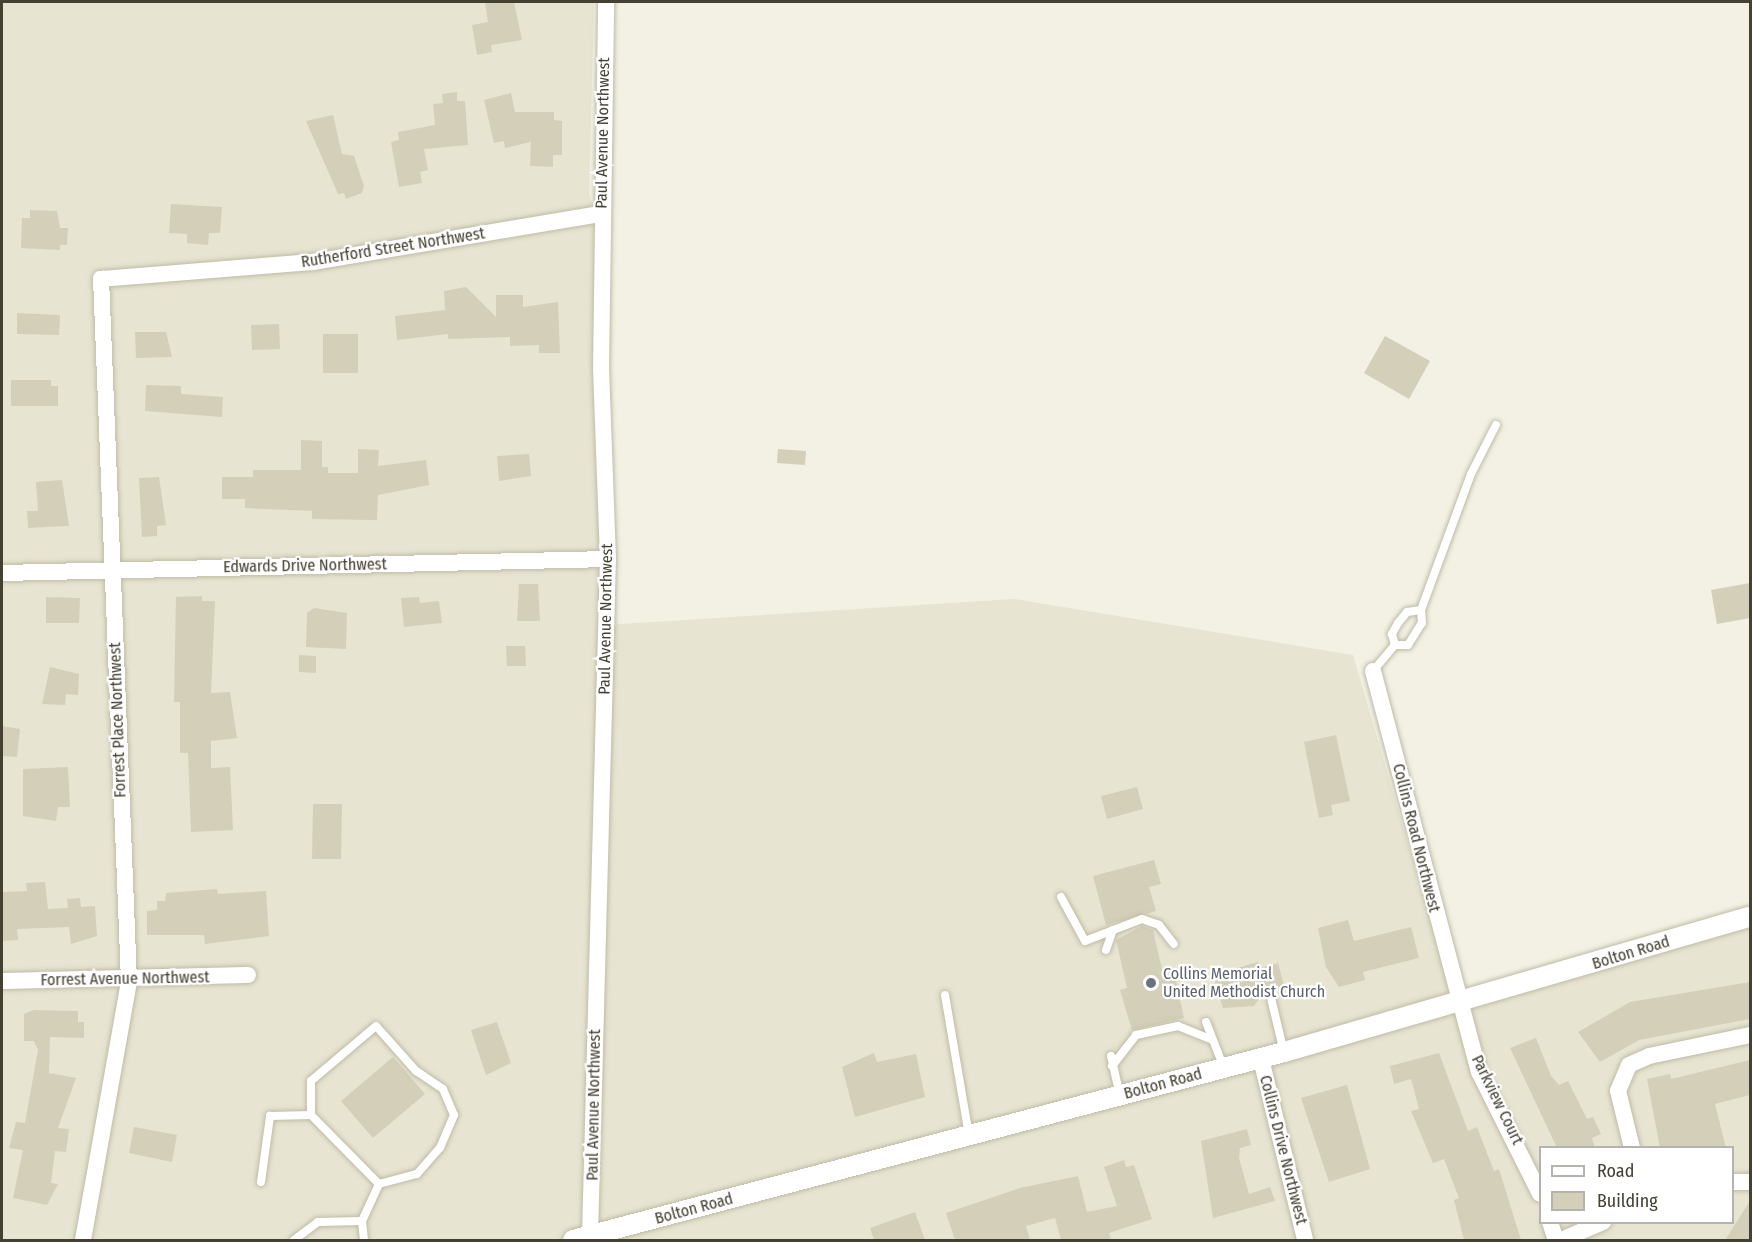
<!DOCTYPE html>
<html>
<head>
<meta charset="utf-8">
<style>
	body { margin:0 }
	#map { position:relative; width:1752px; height:1242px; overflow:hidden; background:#f2f1e3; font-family:"Fira Sans Condensed",sans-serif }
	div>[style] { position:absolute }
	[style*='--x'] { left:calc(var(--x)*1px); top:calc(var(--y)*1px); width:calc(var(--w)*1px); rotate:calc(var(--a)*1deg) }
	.residential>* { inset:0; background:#e7e4d1 }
	.building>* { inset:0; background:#d4cfb8 }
	.roads { filter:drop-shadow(0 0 2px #bebba6) drop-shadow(0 0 2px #bebba6) }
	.service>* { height:8px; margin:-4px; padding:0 4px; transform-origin:4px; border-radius:4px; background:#fff }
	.minor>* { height:16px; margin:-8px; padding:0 8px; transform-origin:8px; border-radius:8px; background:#fff }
	.tertiary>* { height:20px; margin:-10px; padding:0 10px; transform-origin:10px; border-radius:10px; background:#fff }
	.dots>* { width:16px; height:16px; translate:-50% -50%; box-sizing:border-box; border:3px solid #fff; border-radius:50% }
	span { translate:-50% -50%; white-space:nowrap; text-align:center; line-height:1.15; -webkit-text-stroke:4.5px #fff; paint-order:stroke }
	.street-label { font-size:16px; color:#444133 }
	.worship-label { font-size:16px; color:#5b616d }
	.left { translate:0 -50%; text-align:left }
	.frame { position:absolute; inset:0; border:3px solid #444133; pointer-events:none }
	.legend { position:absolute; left:1539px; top:1146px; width:195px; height:78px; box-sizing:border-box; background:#fff; border:2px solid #b4b3ad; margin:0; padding:8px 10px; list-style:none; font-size:18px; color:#444133 }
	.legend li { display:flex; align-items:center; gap:12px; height:30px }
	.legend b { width:30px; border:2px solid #b4b3ad }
</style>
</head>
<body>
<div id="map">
	<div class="residential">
		<div style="clip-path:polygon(evenodd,2px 2px,594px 2px,589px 194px,603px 241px,606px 625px,1014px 599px,1353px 655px,1456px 1009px,1750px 928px,1750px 1240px,2px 1240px,2px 2px,1540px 1148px,1732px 1148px,1732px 1222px,1540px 1222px,1540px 1148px)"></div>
	</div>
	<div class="building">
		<div style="clip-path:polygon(485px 2px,514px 2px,522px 40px,491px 45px,492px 52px,477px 55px,472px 25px,488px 22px)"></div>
		<div style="clip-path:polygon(457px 92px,457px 101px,465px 101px,468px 145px,424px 149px,428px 170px,420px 172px,422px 183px,399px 187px,391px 142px,399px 140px,398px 132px,435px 125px,433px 104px,443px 103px,442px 94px)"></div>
		<div style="clip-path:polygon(511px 93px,515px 112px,554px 112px,554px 120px,562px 121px,562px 155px,553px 155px,553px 167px,530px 166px,531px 142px,505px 148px,504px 141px,494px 143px,484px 100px)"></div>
		<div style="clip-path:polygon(333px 115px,342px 154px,354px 156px,364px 186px,362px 193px,346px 199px,344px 193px,338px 194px,306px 121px)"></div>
		<div style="clip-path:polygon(171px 204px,222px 207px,220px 233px,209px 233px,208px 245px,187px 243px,187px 234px,169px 233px)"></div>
		<div style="clip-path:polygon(30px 210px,57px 211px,60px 228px,68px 228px,67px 245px,60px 245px,60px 250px,21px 248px,22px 218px,30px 218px)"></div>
		<div style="clip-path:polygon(466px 287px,496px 317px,496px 295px,523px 295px,523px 307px,558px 302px,560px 353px,539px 353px,539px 345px,510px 346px,510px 337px,448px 339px,448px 334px,397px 340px,395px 316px,445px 310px,444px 291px)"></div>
		<div style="clip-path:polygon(17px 313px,60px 315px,59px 335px,17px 334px)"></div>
		<div style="clip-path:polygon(279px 324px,280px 349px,252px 350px,251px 325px)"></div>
		<div style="clip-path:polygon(135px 332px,166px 332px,172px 357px,136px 358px)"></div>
		<div style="clip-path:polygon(323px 334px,358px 334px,358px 373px,323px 373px)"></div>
		<div style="clip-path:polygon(1385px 336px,1430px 361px,1409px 399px,1364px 373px)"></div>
		<div style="clip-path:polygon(11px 380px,51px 380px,51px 386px,58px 386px,58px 406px,11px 406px)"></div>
		<div style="clip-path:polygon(146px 385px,181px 386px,181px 394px,223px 397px,222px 417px,145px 411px)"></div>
		<div style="clip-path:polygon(301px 440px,322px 441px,322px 467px,328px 467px,328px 473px,358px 473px,358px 449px,379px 450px,378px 466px,426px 460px,429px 485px,378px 495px,377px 520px,312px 519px,312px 511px,245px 508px,245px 499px,222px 499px,222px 477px,253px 477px,253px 470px,301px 470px)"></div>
		<div style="clip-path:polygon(778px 449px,806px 451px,805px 465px,777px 463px)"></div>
		<div style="clip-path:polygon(529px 454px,531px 476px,499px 481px,497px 456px)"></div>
		<div style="clip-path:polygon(159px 477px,166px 525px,157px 526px,157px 536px,142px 537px,139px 478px)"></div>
		<div style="clip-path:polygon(62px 480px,69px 526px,28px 528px,27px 511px,38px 511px,36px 482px)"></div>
		<div style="clip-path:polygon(1750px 583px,1750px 618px,1717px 624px,1711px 590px)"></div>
		<div style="clip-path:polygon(519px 584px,538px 584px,540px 621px,517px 621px)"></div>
		<div style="clip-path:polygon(202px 596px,202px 601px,215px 601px,211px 693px,230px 692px,237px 738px,211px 741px,211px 768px,230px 767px,233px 830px,191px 832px,188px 753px,180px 753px,180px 702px,174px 702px,176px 597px)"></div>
		<div style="clip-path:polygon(46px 597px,80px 598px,79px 623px,46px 623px)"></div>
		<div style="clip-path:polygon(419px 597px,420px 603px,439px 601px,442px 623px,404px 627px,401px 598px)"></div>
		<div style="clip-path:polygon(314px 608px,347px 613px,346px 649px,306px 647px,307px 613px)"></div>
		<div style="clip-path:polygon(506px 646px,525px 646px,526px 666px,507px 666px)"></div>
		<div style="clip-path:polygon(299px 655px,316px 656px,316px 673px,299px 672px)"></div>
		<div style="clip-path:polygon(50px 667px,79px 674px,78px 695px,66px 694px,65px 705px,42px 704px)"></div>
		<div style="clip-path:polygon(2px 726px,20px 729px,17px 757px,2px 756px)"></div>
		<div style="clip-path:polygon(1336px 735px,1350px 801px,1331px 805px,1333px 815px,1319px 818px,1304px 742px)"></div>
		<div style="clip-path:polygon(68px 767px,70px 807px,58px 807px,56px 821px,23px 816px,23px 769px)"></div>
		<div style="clip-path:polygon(1137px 787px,1143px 809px,1107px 819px,1101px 796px)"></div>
		<div style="clip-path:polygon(313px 804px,342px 804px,341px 859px,312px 859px)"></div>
		<div style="clip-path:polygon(1154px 860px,1161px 884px,1149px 887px,1156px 911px,1106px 925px,1093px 876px)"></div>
		<div style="clip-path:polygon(45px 882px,48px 909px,68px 908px,67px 899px,80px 898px,81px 907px,95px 906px,97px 936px,71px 944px,69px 927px,17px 929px,18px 940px,2px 941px,2px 892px,27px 891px,26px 883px)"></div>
		<div style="clip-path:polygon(217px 889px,218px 894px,266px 891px,269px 936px,205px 944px,204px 935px,147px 935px,147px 911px,157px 910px,157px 901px,165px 901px,166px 893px)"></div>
		<div style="clip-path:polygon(1348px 920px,1354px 941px,1411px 927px,1419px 958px,1363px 972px,1365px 980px,1339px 987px,1326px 967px,1318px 928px)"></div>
		<div style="clip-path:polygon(1142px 926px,1153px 930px,1164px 978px,1175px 976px,1184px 1018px,1132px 1030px,1120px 990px,1127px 988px,1116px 940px)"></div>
		<div style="clip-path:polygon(1258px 962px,1260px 968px,1278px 963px,1284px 986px,1265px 991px,1254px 1006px,1223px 1008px,1213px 975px)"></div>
		<div style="clip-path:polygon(1750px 982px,1750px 1019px,1639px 1040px,1600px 1062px,1578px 1032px,1630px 1002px)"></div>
		<div style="clip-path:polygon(34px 1010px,78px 1011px,78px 1022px,84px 1022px,84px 1038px,50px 1037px,49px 1073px,76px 1078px,58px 1128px,69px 1129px,66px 1152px,55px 1151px,51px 1183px,58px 1184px,47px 1205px,13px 1198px,23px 1150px,9px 1148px,16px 1122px,25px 1123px,38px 1050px,34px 1041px,24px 1041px,24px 1014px)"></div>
		<div style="clip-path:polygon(497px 1022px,511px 1063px,486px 1075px,471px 1030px)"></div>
		<div style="clip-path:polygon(1536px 1038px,1551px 1076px,1559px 1085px,1568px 1081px,1587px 1119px,1593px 1117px,1601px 1134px,1592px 1138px,1595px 1148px,1557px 1148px,1510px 1048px)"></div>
		<div style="clip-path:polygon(874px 1053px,877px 1062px,916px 1054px,925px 1097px,855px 1117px,842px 1067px)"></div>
		<div style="clip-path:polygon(1439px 1053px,1468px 1131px,1477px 1127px,1494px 1171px,1499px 1169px,1521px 1240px,1464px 1240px,1454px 1200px,1459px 1198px,1444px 1159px,1433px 1163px,1411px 1111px,1419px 1109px,1411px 1079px,1394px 1084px,1390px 1066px)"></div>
		<div style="clip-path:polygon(393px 1057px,425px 1094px,373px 1138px,341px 1101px)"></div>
		<div style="clip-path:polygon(1750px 1060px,1750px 1095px,1715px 1104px,1726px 1148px,1660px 1148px,1647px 1079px,1670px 1074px,1671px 1079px)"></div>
		<div style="clip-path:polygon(1347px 1085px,1370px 1169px,1329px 1182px,1301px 1098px)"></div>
		<div style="clip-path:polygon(134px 1127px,177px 1135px,172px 1162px,129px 1153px)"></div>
		<div style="clip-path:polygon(1247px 1129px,1251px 1145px,1240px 1148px,1239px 1158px,1249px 1194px,1270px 1187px,1275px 1201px,1213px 1218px,1201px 1141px)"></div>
		<div style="clip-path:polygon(1124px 1160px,1126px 1167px,1134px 1165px,1152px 1219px,1109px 1233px,1111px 1240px,1061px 1240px,1055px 1218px,1026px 1226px,1030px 1240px,955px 1240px,946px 1213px,1020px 1188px,1078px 1176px,1087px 1212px,1117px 1206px,1104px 1167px)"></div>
		<div style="clip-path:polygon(1750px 1201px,1750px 1240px,1725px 1240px)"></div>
		<div style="clip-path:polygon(915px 1212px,925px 1240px,874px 1240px,870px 1228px)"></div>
	</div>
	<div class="roads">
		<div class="service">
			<div style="--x:1421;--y:610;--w:145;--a:-69.8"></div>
			<div style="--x:1471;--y:474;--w:55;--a:-63"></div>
			<div style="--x:1373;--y:671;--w:34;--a:-50"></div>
			<div style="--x:1395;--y:645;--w:13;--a:0"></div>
			<div style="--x:1408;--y:645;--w:26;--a:-58"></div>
			<div style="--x:1422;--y:623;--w:13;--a:-94"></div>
			<div style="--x:1421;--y:610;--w:14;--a:172"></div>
			<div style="--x:1407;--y:612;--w:14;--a:129"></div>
			<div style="--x:1398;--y:623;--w:13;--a:119"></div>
			<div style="--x:1392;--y:634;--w:11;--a:75"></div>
			<div style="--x:1061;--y:897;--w:50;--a:61.4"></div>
			<div style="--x:1085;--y:941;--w:61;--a:-21.1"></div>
			<div style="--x:1142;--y:919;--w:18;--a:19"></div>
			<div style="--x:1159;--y:925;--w:24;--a:52"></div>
			<div style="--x:1106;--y:950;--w:21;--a:-71"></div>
			<div style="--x:945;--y:995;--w:143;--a:80.3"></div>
			<div style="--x:1271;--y:998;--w:56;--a:76.5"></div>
			<div style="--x:1206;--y:1022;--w:49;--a:68.6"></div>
			<div style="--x:1111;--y:1056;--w:41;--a:77.3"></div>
			<div style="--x:1112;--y:1066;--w:39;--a:-52"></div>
			<div style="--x:1136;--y:1035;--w:43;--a:-12.1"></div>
			<div style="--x:1178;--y:1026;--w:35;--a:22"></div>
			<div style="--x:261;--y:1182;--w:67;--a:-82.2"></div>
			<div style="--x:270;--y:1116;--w:41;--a:-1.4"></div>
			<div style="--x:362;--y:1221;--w:41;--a:-65.3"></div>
			<div style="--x:379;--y:1184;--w:39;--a:-15"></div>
			<div style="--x:417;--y:1174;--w:35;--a:-49"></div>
			<div style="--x:440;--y:1148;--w:36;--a:-67"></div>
			<div style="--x:454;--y:1115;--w:28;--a:-113"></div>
			<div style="--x:443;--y:1089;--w:32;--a:-146"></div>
			<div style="--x:416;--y:1071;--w:60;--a:-131.6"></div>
			<div style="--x:376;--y:1026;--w:85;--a:139.8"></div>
			<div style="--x:311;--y:1081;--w:34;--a:90"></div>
			<div style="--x:311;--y:1115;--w:97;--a:45.4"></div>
			<div style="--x:294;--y:1240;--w:30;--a:-37"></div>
			<div style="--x:318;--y:1222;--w:44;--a:-1.3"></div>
			<div style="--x:362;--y:1221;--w:19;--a:84"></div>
		</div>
		<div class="minor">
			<div style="--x:2;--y:573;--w:606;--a:-1.32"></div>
			<div style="--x:1373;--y:671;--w:415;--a:75.2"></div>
			<div style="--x:1479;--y:1072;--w:136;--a:63.4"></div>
			<div style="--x:2;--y:981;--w:246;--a:-1.4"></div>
			<div style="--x:1261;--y:1059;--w:186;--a:76.3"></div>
			<div style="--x:1632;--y:1148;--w:59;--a:-103.8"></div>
			<div style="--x:1618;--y:1091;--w:28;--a:-67"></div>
			<div style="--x:1629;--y:1065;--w:22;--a:-24"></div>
			<div style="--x:1649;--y:1056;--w:103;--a:-11.7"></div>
			<div style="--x:1732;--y:1182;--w:18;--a:0"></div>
			<div style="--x:1550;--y:1222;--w:19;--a:72"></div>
			<div style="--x:590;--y:1236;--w:677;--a:-88.48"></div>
			<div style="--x:608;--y:559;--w:190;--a:-92.1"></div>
			<div style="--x:601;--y:369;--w:367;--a:-89.2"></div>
			<div style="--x:83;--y:1240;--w:263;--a:-79.9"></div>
			<div style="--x:129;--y:981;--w:703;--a:-92.28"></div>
			<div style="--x:101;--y:279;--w:213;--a:-4.6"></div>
			<div style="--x:313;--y:262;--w:292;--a:-9.5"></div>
			<div style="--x:1561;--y:1240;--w:46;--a:-23.2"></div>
		</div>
		<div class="tertiary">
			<div style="--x:573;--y:1240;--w:735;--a:-14.81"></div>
			<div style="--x:1284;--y:1052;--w:485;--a:-16.2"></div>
		</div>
	</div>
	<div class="dots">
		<div style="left:1151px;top:983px;background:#6b7280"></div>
	</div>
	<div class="street-label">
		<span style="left:603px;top:133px;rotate:-89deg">Paul Avenue Northwest</span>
		<span style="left:393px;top:248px;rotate:-9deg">Rutherford Street Northwest</span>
		<span style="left:305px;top:566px;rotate:-1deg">Edwards Drive Northwest</span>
		<span style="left:606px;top:619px;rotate:-89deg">Paul Avenue Northwest</span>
		<span style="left:118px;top:720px;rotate:-92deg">Forrest Place Northwest</span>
		<span style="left:1416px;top:838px;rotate:76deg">Collins Road Northwest</span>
		<span style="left:1631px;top:953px;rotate:-17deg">Bolton Road</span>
		<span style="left:125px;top:979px;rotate:-1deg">Forrest Avenue Northwest</span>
		<span style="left:1163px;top:1084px;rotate:-15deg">Bolton Road</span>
		<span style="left:1497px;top:1100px;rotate:64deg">Parkview Court</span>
		<span style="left:594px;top:1105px;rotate:-89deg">Paul Avenue Northwest</span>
		<span style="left:1283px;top:1150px;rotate:76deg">Collins Drive Northwest</span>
		<span style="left:694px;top:1209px;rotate:-15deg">Bolton Road</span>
	</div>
	<div class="worship-label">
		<span class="left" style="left:1163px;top:983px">Collins Memorial<br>United Methodist Church</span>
	</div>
	<div class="frame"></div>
	<ul class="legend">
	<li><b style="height:8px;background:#fff"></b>Road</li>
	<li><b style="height:16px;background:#d4cfb8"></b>Building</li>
	</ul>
</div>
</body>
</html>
